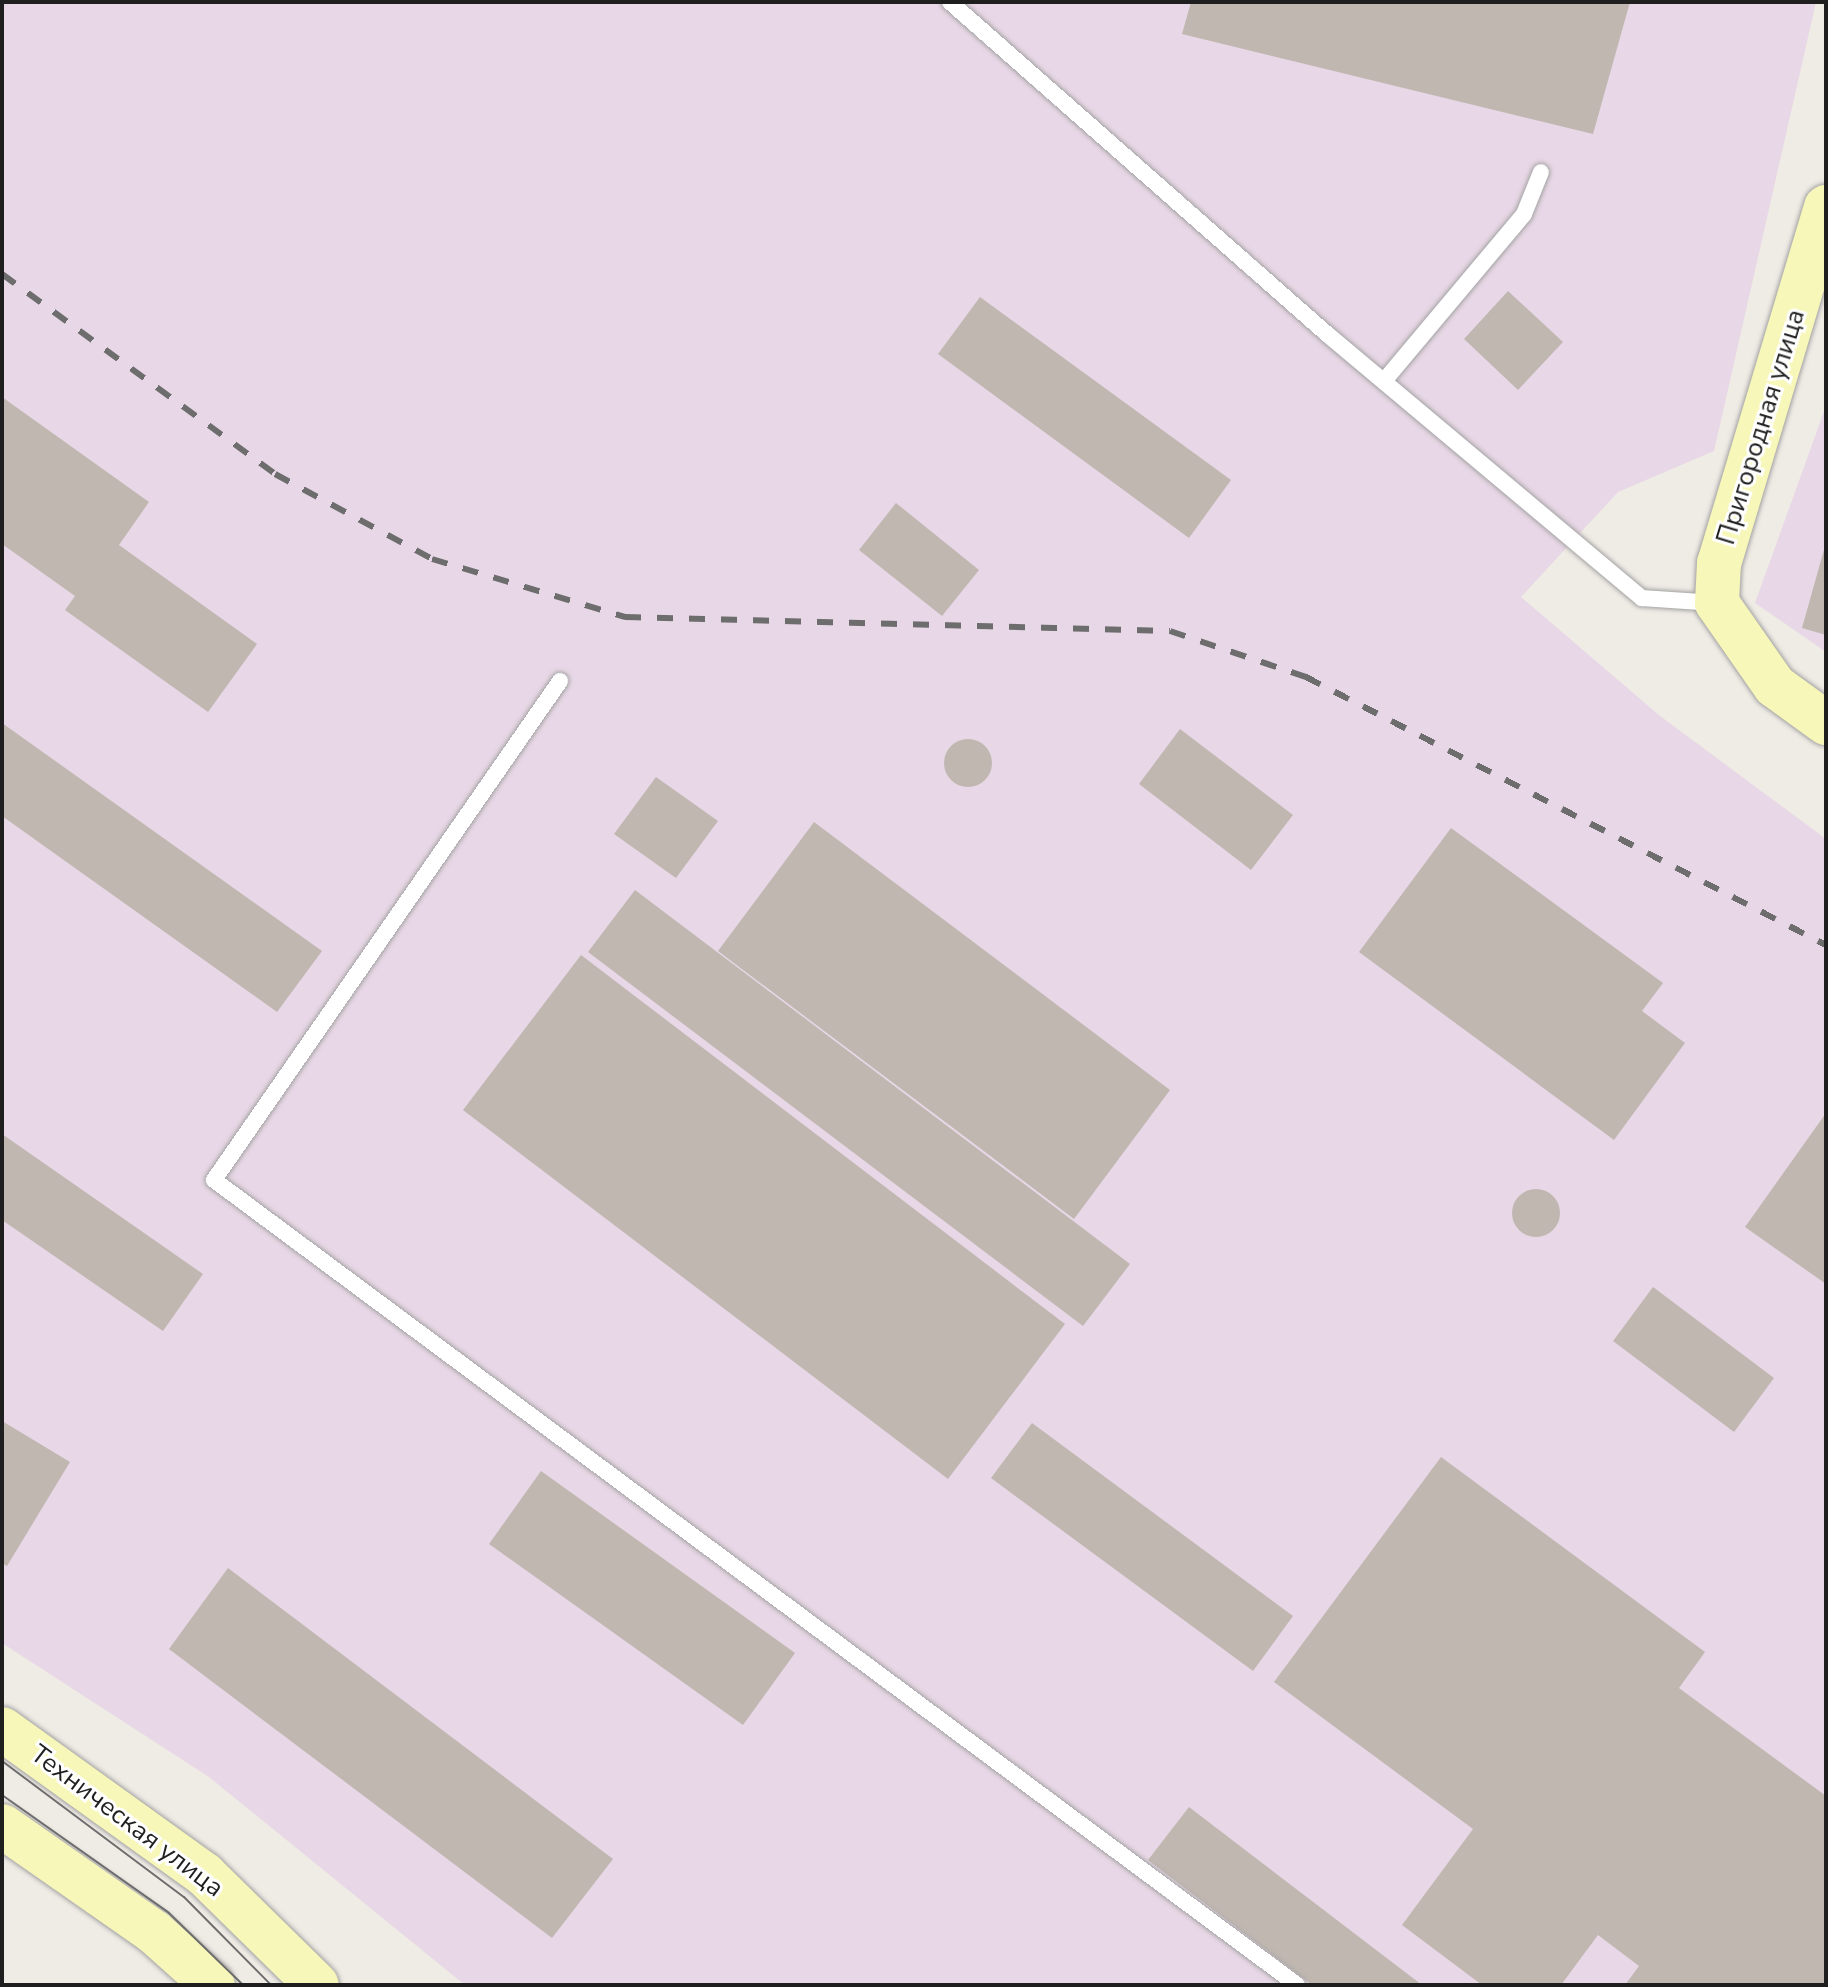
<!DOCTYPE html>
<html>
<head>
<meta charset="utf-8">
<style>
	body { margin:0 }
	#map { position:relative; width:1828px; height:1987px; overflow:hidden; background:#efebe5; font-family:"Nunito Sans",sans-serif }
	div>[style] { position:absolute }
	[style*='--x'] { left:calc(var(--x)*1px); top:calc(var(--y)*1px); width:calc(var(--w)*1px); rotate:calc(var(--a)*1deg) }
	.industrial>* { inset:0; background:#e8d7e6 }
	.building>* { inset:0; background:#c0b7b1 }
	.round { border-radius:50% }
	.roads { filter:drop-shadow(0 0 2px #a3a3a3) drop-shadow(0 0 2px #a3a3a3) }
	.lane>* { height:16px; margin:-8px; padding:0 8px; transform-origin:8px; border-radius:8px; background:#fff }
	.secondary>* { height:44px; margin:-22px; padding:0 22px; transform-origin:22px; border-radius:22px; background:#f8f7ba }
	.tram>* { height:2px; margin:-1px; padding:0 1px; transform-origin:1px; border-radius:1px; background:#6d6d6d }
	.rail>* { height:6px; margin-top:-3px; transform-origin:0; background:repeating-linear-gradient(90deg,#6d6d6d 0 16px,transparent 0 32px) }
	span { translate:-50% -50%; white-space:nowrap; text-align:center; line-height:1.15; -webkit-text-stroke:6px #fff; paint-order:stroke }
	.street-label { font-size:26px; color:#1f1f1f }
	.frame { position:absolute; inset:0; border:4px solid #1f1f1f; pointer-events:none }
</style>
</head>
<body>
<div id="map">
	<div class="industrial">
		<div style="clip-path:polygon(2px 2px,1816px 2px,1714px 451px,1618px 492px,1521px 597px,1660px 716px,1826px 839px,1826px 1985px,465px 1985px,209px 1777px,2px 1643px)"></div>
		<div style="clip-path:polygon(1826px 406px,1826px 652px,1755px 603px)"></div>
	</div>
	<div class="building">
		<div style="clip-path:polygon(1191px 2px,1630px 2px,1593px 134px,1182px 34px)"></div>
		<div style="clip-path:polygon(1508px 291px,1563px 342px,1518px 390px,1464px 339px)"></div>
		<div style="clip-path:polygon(980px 297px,1231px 480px,1189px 538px,938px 354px)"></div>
		<div style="clip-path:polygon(2px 397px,149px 502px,119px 545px,257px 644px,208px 712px,65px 610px,75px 596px,2px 544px)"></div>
		<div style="clip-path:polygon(896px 503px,979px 570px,942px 616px,859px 550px)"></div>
		<div style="clip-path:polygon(1825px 546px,1826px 546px,1826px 635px,1802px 628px)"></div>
		<div style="clip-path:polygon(2px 723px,322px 951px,277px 1012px,2px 816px)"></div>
		<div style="clip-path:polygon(1180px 729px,1293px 815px,1251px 870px,1139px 784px)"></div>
		<div class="round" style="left:944px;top:739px;width:48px;height:48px"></div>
		<div style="clip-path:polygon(656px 777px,718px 821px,676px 878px,614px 834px)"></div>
		<div style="clip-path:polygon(814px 822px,1170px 1090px,1074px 1219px,718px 951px)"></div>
		<div style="clip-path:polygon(1451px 828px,1663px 983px,1642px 1011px,1685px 1043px,1614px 1140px,1359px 952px)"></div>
		<div style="clip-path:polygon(635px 890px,1130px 1264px,1083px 1326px,588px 952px)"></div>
		<div style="clip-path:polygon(581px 955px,1065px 1324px,948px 1479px,463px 1110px)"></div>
		<div style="clip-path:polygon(1826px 1113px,1826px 1284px,1745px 1227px)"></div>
		<div style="clip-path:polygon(2px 1134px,203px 1274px,163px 1331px,2px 1220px)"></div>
		<div class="round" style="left:1512px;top:1189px;width:48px;height:48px"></div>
		<div style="clip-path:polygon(1653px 1287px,1774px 1378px,1734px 1432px,1613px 1341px)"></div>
		<div style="clip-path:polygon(2px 1421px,70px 1462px,7px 1566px,2px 1563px)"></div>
		<div style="clip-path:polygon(1032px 1423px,1293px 1616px,1253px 1671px,991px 1478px)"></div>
		<div style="clip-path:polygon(1441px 1457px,1705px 1652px,1679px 1688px,1826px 1796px,1826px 1985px,1625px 1985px,1639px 1966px,1598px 1935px,1561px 1985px,1482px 1985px,1402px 1925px,1473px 1829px,1274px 1682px)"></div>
		<div style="clip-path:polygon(541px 1471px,795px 1653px,743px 1725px,489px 1544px)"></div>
		<div style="clip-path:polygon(228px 1568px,613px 1859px,552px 1938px,169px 1649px)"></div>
		<div style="clip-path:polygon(1189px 1807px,1422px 1985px,1312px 1985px,1148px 1860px)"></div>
	</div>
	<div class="roads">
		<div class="lane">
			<div style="--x:950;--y:2;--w:502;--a:41.37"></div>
			<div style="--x:1327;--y:334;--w:411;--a:40"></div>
			<div style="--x:1642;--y:598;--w:73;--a:3.9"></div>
			<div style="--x:1384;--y:381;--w:218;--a:-50"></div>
			<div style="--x:1524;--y:214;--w:45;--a:-68"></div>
			<div style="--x:560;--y:681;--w:607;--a:124.74"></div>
			<div style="--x:214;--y:1180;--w:1349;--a:36.62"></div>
		</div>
		<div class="secondary">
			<div style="--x:1826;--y:207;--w:372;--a:106.7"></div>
			<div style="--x:1719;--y:563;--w:40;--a:92.9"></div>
			<div style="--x:1717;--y:603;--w:101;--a:55.1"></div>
			<div style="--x:1775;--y:686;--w:63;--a:36"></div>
			<div style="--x:2;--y:1729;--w:249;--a:35.7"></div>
			<div style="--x:204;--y:1874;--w:158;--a:44.5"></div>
			<div style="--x:2;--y:1826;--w:185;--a:34.9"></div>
			<div style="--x:154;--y:1932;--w:79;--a:41.9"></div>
		</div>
	</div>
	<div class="tram">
		<div style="--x:2;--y:1761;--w:227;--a:36.8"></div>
		<div style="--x:184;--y:1897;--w:124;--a:45.3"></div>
		<div style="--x:2;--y:1795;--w:204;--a:35.2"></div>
		<div style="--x:169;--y:1913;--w:103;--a:44.2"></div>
	</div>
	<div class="rail">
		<div style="--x:2;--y:274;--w:338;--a:36.2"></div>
		<div style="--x:275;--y:474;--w:179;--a:28.4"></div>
		<div style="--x:432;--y:559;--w:202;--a:16.7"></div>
		<div style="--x:625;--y:617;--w:545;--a:1.47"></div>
		<div style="--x:1170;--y:631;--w:144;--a:18.7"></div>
		<div style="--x:1306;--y:677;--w:585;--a:27.27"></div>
	</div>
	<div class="street-label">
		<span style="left:1761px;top:427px;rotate:-73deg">Пригородная улица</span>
		<span style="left:127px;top:1821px;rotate:37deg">Техническая улица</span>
	</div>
	<div class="frame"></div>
</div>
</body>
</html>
